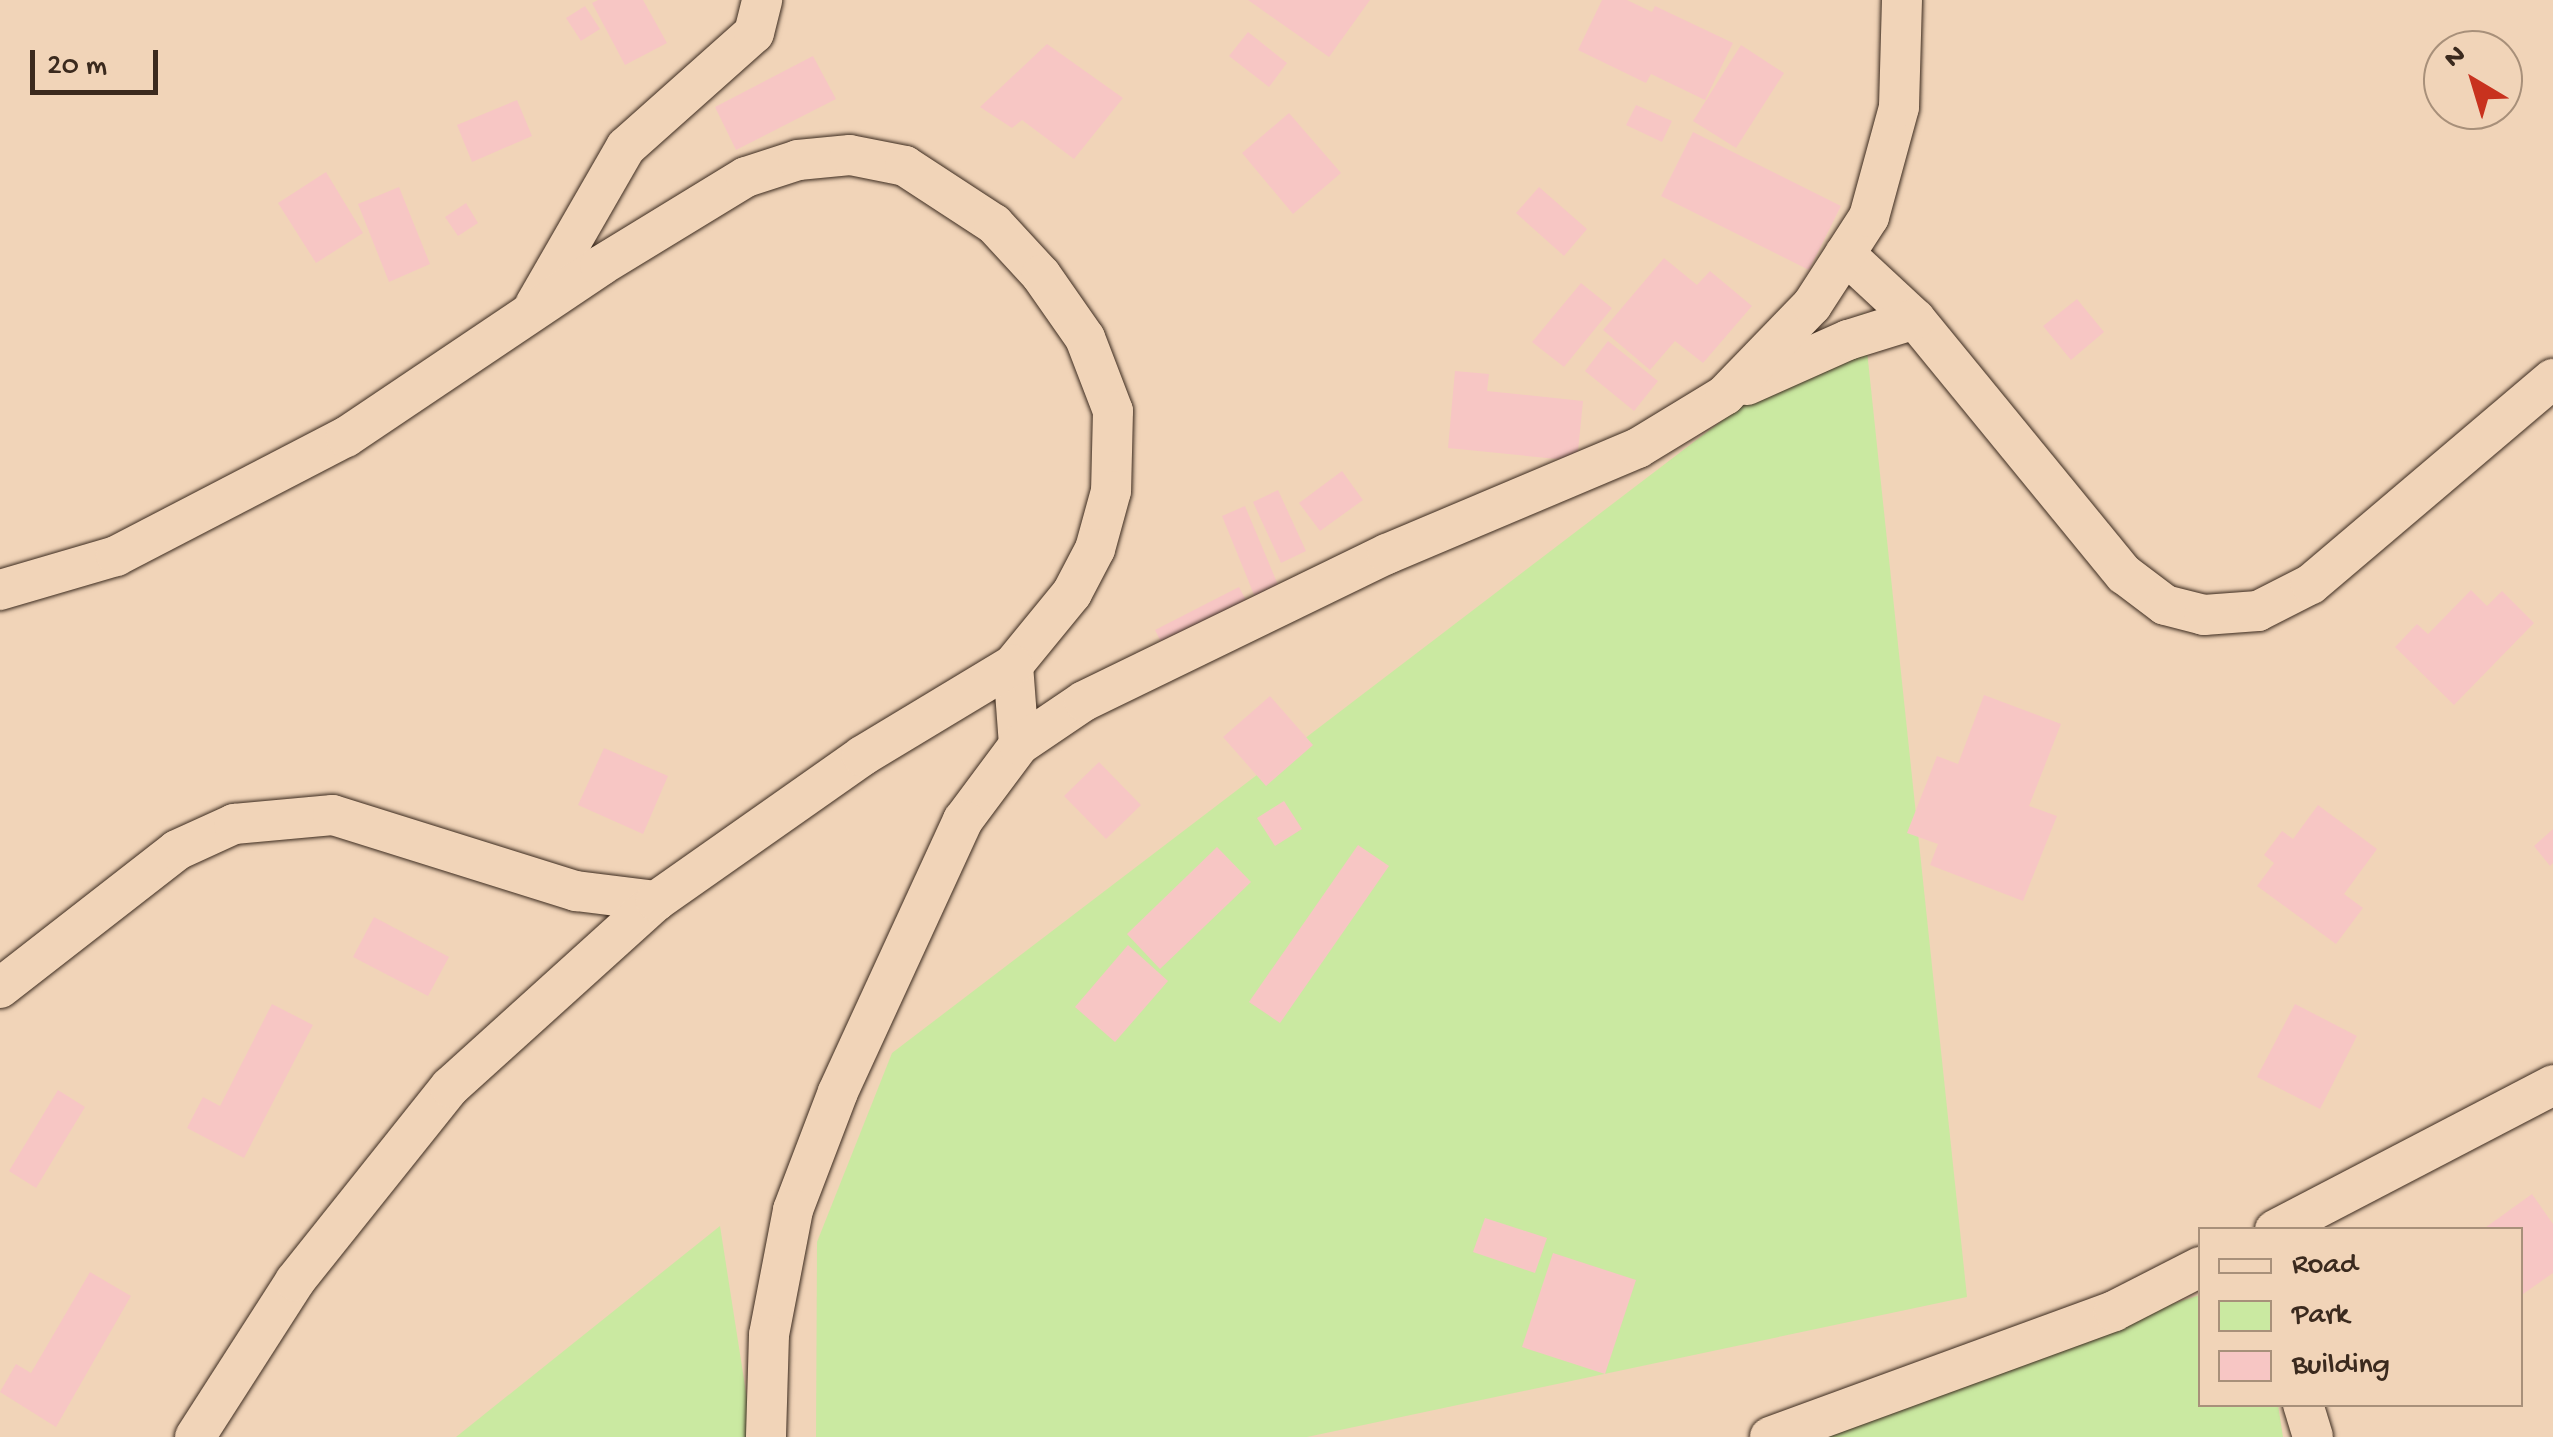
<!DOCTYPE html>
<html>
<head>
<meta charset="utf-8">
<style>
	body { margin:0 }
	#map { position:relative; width:2553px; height:1437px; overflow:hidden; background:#f1d4b8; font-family:"Gochi Hand",sans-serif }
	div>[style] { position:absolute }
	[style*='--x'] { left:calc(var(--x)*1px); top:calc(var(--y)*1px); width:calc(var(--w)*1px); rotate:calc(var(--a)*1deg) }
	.green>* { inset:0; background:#cae9a1 }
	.building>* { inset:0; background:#f7c6c4 }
	.roads { filter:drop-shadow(0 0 2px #3b2a1e) drop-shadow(0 0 2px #3b2a1e) }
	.minor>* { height:40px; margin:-20px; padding:0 20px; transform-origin:20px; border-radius:20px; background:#f1d4b8 }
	span { translate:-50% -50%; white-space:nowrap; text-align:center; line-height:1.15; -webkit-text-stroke:8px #f1d4b8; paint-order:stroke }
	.legend { position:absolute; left:2198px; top:1227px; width:325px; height:180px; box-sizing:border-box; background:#f1d4b8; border:2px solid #a8907a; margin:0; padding:12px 18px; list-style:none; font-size:30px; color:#3b2a1e }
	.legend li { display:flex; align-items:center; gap:20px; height:50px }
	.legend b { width:50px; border:2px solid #a8907a }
	.north { position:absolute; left:2423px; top:30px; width:100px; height:100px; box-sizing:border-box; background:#f1d4b8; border:2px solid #a8907a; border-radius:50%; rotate:322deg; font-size:28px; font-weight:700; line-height:40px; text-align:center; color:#3b2a1e }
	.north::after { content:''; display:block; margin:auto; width:35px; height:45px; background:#c8321e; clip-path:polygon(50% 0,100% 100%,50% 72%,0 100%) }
	.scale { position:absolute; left:30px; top:50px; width:128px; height:45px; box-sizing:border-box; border:5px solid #3b2a1e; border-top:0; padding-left:12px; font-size:30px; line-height:35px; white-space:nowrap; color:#3b2a1e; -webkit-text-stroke:8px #f1d4b8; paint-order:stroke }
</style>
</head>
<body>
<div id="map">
	<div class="green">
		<div style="clip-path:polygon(1863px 313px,1967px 1297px,1307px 1437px,816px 1437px,817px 1242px,892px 1053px)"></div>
		<div style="clip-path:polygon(720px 1226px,753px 1437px,456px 1437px)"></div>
		<div style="clip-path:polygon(2200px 1295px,2200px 1404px,2278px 1405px,2283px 1437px,1751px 1437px)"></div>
	</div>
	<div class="building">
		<div style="clip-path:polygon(598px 0,643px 0,667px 43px,625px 65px,592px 3px)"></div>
		<div style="clip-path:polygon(1248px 0,1370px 0,1329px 57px)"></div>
		<div style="clip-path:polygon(1602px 0,1627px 0,1652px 12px,1655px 6px,1733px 43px,1705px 100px,1651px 74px,1646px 83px,1578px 50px)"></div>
		<div style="clip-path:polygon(585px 6px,600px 29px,581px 41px,566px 18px)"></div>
		<div style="clip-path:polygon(1248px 32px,1287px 63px,1269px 87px,1229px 56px)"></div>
		<div style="clip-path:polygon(1047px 44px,1123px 98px,1074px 159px,1022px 120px,1012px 128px,980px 107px)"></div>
		<div style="clip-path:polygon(1741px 45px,1784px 73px,1736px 148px,1693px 121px)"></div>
		<div style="clip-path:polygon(813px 56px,836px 99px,736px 150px,715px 107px)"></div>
		<div style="clip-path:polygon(517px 100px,532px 136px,472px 162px,457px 125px)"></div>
		<div style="clip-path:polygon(1636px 105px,1672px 121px,1662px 142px,1626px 125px)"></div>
		<div style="clip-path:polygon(1289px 113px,1341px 173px,1293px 214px,1242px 153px)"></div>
		<div style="clip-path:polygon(1693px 132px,1841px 206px,1809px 270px,1661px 196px)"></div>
		<div style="clip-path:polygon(326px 172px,363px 233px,316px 263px,278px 203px)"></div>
		<div style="clip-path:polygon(399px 187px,430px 264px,389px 282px,358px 204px)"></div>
		<div style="clip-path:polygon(1539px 187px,1587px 229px,1564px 256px,1516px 213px)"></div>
		<div style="clip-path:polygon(466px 203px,478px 223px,458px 236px,445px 217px)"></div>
		<div style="clip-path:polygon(1664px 258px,1697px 285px,1710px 271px,1752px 306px,1703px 363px,1675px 341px,1650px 370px,1603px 330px)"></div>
		<div style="clip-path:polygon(1581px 283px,1612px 308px,1564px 367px,1532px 342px)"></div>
		<div style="clip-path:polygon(2077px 299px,2104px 332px,2071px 360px,2043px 326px)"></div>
		<div style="clip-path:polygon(1608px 341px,1658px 381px,1634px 411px,1585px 371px)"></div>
		<div style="clip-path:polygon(1455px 371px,1489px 374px,1487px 391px,1583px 401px,1577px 461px,1448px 448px)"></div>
		<div style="clip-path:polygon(1342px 471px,1363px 500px,1320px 531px,1299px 503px)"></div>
		<div style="clip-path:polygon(1278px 490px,1306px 551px,1281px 563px,1253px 502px)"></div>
		<div style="clip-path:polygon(1245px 506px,1281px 592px,1257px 602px,1222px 516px)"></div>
		<div style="clip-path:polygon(1239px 587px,1251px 610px,1167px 654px,1155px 630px)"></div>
		<div style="clip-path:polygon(2471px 590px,2487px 606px,2502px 591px,2534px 623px,2454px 705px,2395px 647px,2417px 624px,2428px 634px)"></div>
		<div style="clip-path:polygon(1984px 695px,2061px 724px,2029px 806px,2057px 816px,2023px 901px,1930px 865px,1938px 844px,1907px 833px,1937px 756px,1958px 764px)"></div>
		<div style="clip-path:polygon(1270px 696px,1313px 745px,1266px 786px,1223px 737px)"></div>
		<div style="clip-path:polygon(604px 748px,668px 776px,643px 834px,578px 805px)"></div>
		<div style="clip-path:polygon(1099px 762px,1141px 805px,1106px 839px,1064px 796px)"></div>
		<div style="clip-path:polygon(1284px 801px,1302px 829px,1275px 846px,1257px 818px)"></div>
		<div style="clip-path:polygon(2318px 805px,2377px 849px,2344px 894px,2363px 908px,2336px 944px,2257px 886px,2274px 863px,2264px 855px,2282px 831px,2293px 839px)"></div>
		<div style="clip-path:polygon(2553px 829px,2553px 863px,2550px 866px,2534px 846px)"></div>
		<div style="clip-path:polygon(1358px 845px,1389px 866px,1280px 1023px,1249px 1002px)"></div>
		<div style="clip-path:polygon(1217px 847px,1251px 882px,1160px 969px,1127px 934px)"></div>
		<div style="clip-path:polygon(374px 917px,449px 957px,428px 996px,353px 957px)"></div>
		<div style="clip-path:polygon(1128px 945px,1168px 981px,1115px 1042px,1075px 1007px)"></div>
		<div style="clip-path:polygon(272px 1004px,313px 1025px,244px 1158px,187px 1128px,203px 1097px,220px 1106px)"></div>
		<div style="clip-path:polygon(2295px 1004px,2357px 1036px,2320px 1109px,2257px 1077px)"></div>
		<div style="clip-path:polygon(58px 1090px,85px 1107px,36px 1188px,9px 1171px)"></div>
		<div style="clip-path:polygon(2532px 1194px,2553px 1224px,2553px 1273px,2523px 1294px,2520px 1230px,2482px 1230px)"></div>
		<div style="clip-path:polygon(1485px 1218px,1547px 1238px,1535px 1273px,1473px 1252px)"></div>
		<div style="clip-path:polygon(1553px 1253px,1636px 1280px,1605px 1374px,1522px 1347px)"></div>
		<div style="clip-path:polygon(90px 1272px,131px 1296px,56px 1427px,0 1392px,16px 1364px,31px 1373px)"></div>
	</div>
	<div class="roads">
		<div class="minor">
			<div style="--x:1845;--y:254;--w:96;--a:42.9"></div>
			<div style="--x:1915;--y:319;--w:330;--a:50.7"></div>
			<div style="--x:2124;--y:574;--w:51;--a:37.1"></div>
			<div style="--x:2165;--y:605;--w:40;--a:14.4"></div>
			<div style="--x:2204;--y:615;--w:54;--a:-4.2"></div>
			<div style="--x:2258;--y:611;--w:59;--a:-27"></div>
			<div style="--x:2311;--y:584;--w:317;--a:-40.3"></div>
			<div style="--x:535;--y:305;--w:182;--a:-60.1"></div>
			<div style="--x:626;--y:147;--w:171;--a:-41.7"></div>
			<div style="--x:754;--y:33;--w:34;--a:-76"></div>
			<div style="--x:1747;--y:385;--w:111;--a:-24"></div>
			<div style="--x:1848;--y:340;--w:70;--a:-17.4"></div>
			<div style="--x:0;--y:590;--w:121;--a:-16.3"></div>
			<div style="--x:116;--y:556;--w:259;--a:-27.4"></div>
			<div style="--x:346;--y:437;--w:306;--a:-33.9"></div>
			<div style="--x:600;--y:266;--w:171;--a:-31.4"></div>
			<div style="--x:746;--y:177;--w:55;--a:-18.1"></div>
			<div style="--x:798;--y:160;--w:52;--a:-5.5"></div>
			<div style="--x:850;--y:155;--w:56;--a:11.3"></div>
			<div style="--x:905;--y:166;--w:106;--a:33.1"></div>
			<div style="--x:994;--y:224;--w:69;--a:47.3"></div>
			<div style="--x:1041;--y:275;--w:77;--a:55.1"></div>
			<div style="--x:1085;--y:338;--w:78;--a:69"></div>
			<div style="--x:1113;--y:411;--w:80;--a:91.4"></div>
			<div style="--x:1111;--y:491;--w:60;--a:105.4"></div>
			<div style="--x:1095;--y:549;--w:50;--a:117.6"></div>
			<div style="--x:1072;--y:593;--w:93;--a:129.3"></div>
			<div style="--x:1013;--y:665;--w:80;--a:85.7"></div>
			<div style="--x:1019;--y:745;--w:94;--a:126.7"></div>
			<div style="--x:963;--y:820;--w:299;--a:114.7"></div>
			<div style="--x:838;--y:1092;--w:126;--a:110.9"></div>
			<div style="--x:793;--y:1210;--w:127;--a:100.9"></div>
			<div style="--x:769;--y:1335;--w:102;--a:91.7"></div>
			<div style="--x:1019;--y:745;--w:78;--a:-34.1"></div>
			<div style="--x:1084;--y:701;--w:337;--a:-25.9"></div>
			<div style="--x:1387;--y:554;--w:272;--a:-22.9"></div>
			<div style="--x:1638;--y:448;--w:102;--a:-31.3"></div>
			<div style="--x:1725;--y:395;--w:125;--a:-46"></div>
			<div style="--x:1812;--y:305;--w:105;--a:-57.1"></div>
			<div style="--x:1869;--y:217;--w:114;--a:-74.7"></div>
			<div style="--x:1899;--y:107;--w:107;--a:-88.4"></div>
			<div style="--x:0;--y:988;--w:224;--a:-37.9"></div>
			<div style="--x:177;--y:850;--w:63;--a:-24.5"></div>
			<div style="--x:234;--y:824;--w:99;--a:-5.2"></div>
			<div style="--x:333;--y:815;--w:255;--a:17.4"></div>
			<div style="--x:576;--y:891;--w:81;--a:7.1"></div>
			<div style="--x:2275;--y:1230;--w:314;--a:-27.5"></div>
			<div style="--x:2303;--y:1404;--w:34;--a:73"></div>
			<div style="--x:195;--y:1437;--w:185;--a:-57.3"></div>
			<div style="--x:295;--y:1281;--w:248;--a:-51.4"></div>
			<div style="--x:450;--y:1087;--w:278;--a:-42.1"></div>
			<div style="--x:656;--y:901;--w:252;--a:-35.1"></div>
			<div style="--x:862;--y:756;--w:176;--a:-31.1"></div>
			<div style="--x:1770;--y:1437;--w:366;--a:-20.1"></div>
			<div style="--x:2114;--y:1311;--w:97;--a:-27.1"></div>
		</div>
	</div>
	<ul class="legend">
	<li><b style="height:12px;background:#f1d4b8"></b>Road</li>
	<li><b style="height:28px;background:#cae9a1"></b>Park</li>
	<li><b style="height:28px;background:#f7c6c4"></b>Building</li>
	</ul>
	<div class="north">N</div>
	<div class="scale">20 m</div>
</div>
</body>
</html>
